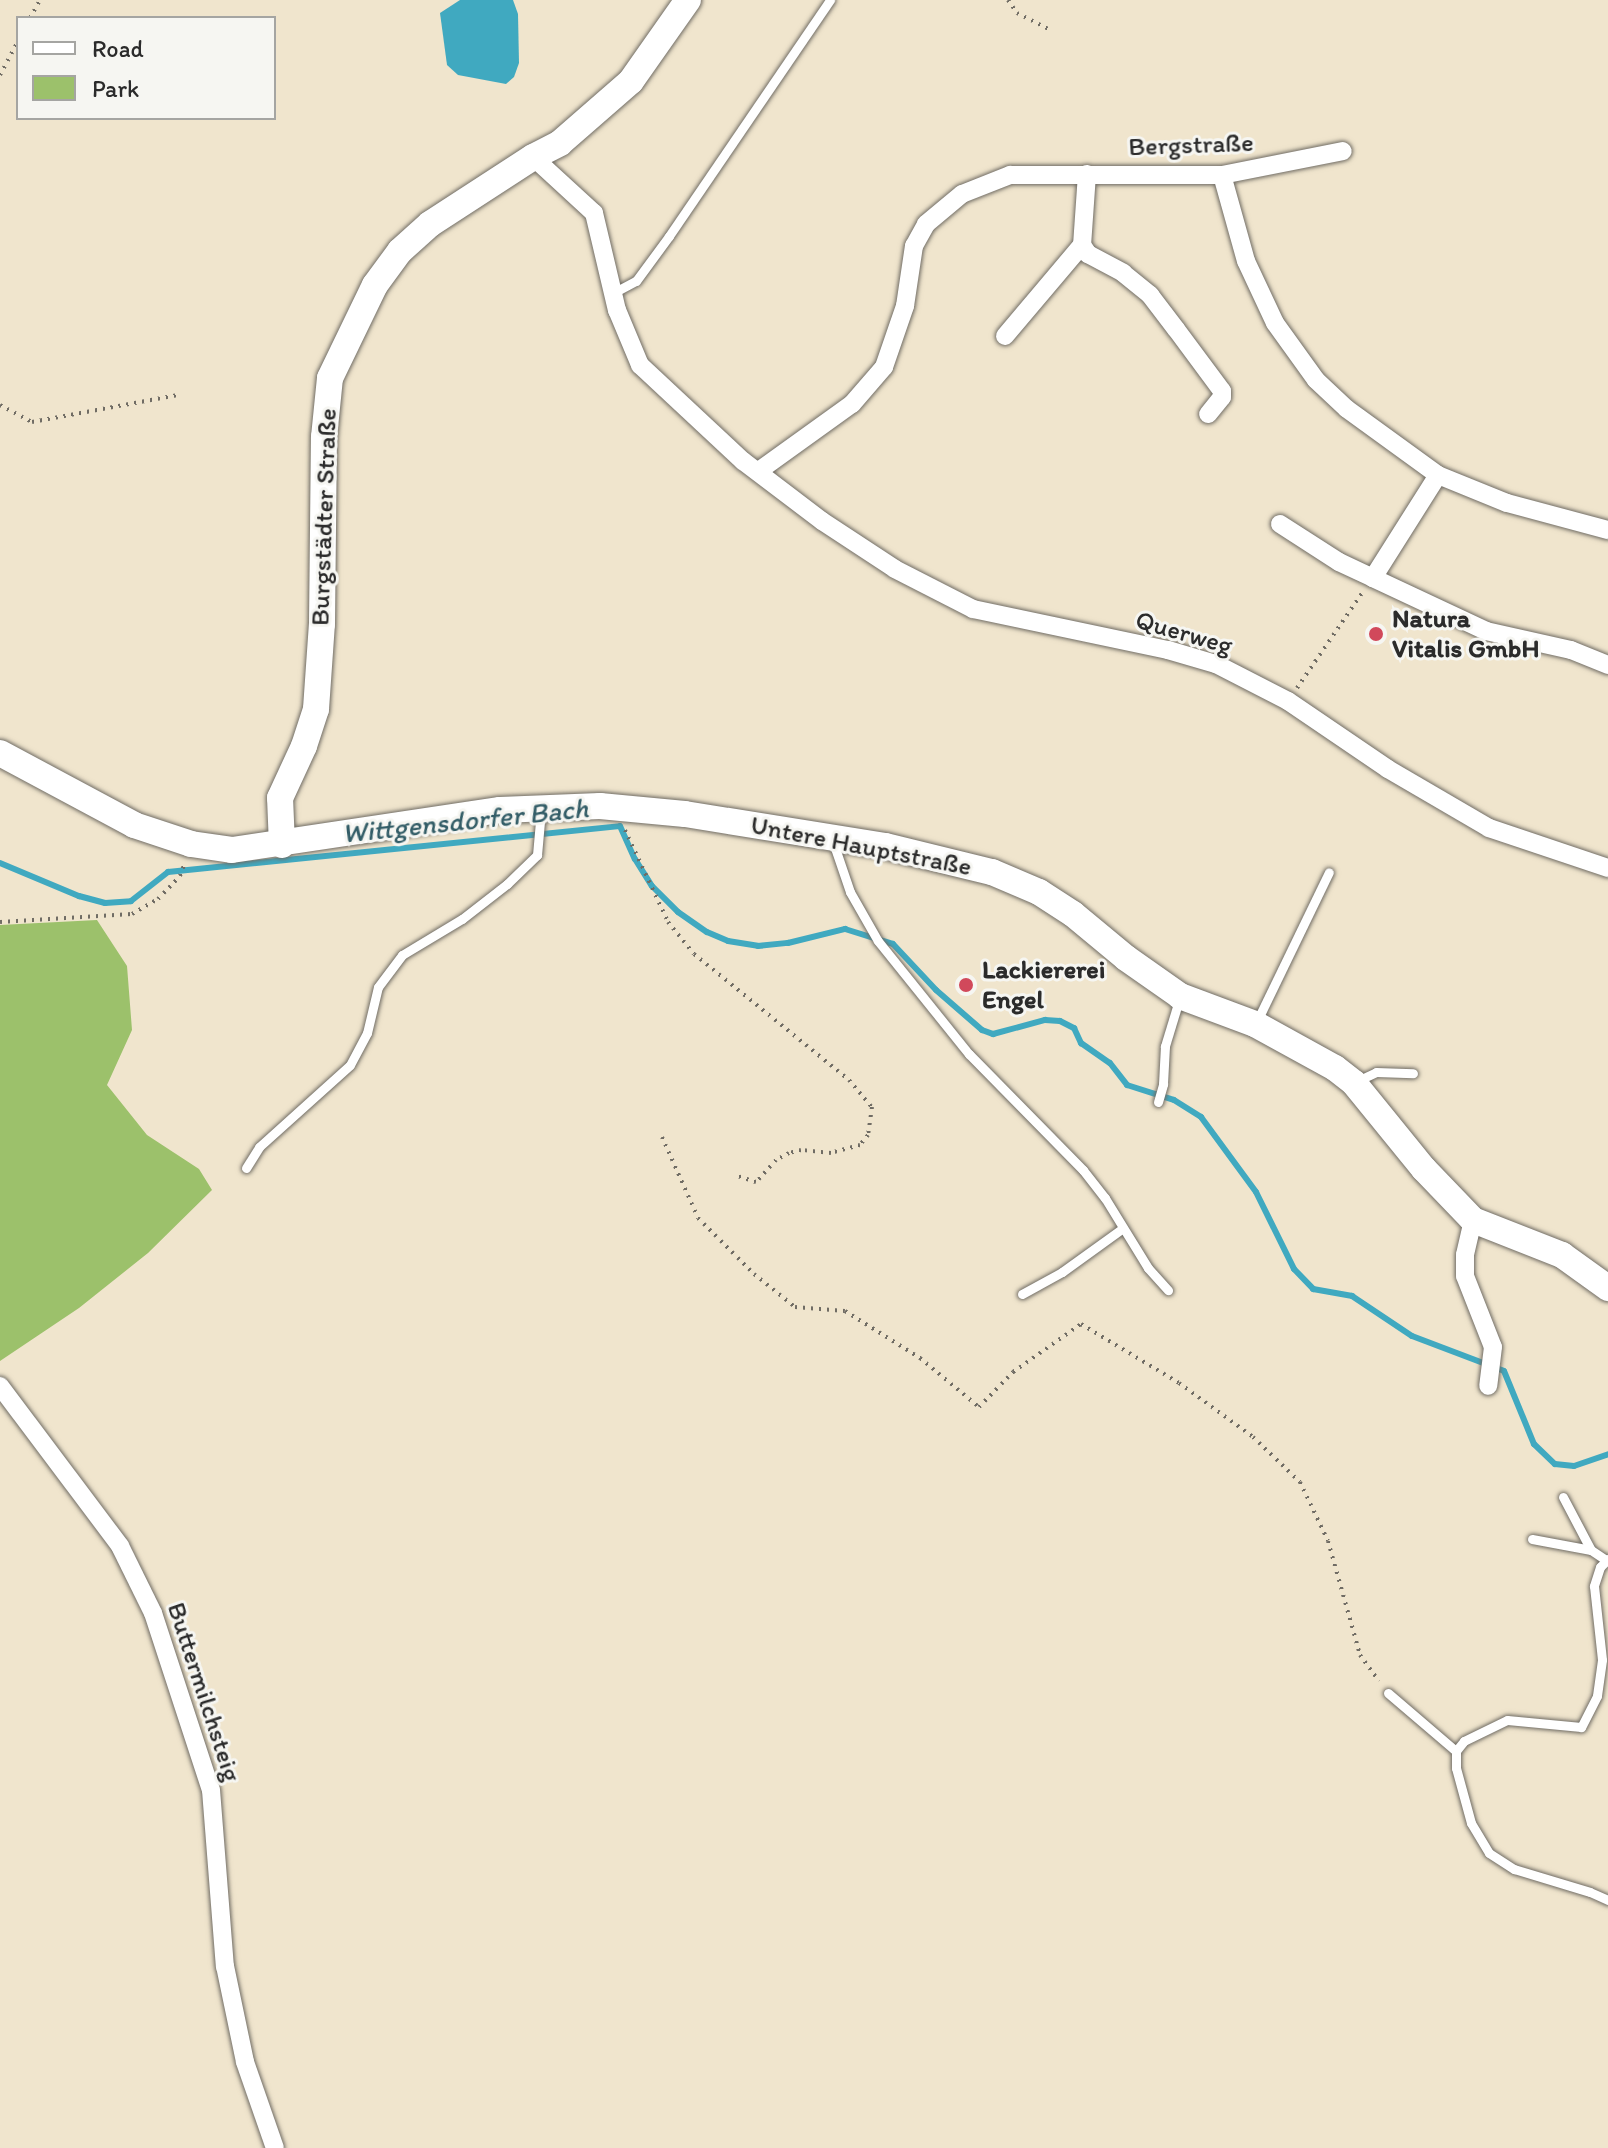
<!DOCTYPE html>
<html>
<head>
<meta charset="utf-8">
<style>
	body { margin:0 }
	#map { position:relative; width:1608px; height:2148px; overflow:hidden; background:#f0e5cd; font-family:Itim,sans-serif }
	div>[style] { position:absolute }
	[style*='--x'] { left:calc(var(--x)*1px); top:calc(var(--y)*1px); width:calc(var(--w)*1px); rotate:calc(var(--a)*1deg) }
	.green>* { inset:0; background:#9cc16b }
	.water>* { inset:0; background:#40a9c0 }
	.stream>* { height:6px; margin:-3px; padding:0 3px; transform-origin:3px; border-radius:3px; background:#40a9c0 }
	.path>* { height:4px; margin-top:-2px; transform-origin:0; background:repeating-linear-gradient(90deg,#706c64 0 2px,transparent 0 8px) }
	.roads { filter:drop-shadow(0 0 2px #706c64) drop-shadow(0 0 2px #706c64) }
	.lane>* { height:9px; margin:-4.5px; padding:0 4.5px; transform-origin:4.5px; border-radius:4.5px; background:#fff }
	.street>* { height:18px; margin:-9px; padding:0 9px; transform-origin:9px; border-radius:9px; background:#fff }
	.secondary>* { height:26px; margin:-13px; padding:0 13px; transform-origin:13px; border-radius:13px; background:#fff }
	.dots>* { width:22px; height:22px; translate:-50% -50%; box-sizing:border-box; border:4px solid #f6f6f2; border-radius:50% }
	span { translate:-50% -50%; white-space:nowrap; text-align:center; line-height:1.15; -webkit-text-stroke:6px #f6f6f2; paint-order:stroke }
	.street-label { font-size:26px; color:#2b2b2b }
	.poi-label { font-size:26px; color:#2b2b2b; font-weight:700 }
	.left { translate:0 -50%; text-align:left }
	.water-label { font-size:28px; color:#335d67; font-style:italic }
	.legend { position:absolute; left:16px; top:16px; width:260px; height:104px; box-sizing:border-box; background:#f6f6f2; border:2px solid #a5a5a2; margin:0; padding:10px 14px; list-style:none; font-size:24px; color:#2b2b2b }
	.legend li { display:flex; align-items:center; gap:16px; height:40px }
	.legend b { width:40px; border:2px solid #a5a5a2 }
</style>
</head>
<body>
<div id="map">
	<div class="green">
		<div style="clip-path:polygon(97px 920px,127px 966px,132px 1030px,107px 1085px,147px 1135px,199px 1169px,212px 1190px,148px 1253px,79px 1308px,0 1361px,0 925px)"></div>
	</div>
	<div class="water">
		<div style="clip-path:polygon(460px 0,513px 0,518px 14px,519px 63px,514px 77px,506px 84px,458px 75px,447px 65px,440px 13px)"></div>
	</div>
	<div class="stream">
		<div style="--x:0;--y:863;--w:86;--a:22.7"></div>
		<div style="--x:79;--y:896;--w:27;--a:15"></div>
		<div style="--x:105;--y:903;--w:26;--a:-4"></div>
		<div style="--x:131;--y:901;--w:47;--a:-38.1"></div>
		<div style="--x:168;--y:872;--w:454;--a:-5.8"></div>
		<div style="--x:620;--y:826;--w:36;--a:66"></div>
		<div style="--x:635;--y:859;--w:32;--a:58"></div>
		<div style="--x:652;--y:886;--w:37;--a:45"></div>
		<div style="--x:678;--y:912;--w:35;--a:35"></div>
		<div style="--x:707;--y:932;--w:23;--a:23"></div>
		<div style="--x:728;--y:941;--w:30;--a:9"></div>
		<div style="--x:758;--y:946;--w:30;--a:-6"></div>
		<div style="--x:788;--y:943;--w:59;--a:-13.8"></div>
		<div style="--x:845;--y:929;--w:50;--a:17.4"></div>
		<div style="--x:893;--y:944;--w:63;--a:46.9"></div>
		<div style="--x:936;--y:990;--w:61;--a:41"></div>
		<div style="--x:982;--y:1030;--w:12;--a:20"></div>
		<div style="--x:993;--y:1034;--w:54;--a:-15.1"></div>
		<div style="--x:1045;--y:1020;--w:15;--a:4"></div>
		<div style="--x:1060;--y:1021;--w:16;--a:27"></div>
		<div style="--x:1074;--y:1028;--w:17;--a:65"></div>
		<div style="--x:1081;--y:1043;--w:35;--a:35"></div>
		<div style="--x:1110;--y:1063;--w:28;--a:52"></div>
		<div style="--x:1127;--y:1085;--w:49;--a:17.7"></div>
		<div style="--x:1174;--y:1100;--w:32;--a:32"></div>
		<div style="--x:1201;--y:1117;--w:93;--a:53.7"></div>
		<div style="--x:1256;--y:1192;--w:86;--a:63.7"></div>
		<div style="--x:1294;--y:1269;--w:28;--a:46"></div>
		<div style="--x:1313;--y:1289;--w:40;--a:10"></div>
		<div style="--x:1352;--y:1296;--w:72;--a:33.7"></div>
		<div style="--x:1412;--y:1336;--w:98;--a:20.8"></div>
		<div style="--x:1504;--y:1371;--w:79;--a:67.7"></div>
		<div style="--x:1534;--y:1444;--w:29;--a:44"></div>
		<div style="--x:1555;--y:1464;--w:19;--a:6"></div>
		<div style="--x:1574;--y:1466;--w:36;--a:-19"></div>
	</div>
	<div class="path">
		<div style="--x:1008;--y:0;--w:16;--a:55"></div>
		<div style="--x:1017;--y:13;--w:38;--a:27"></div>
		<div style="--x:30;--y:18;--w:21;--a:-61"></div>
		<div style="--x:0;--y:75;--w:38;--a:-62"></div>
		<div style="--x:0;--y:405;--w:36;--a:28"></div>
		<div style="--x:32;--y:422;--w:147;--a:-10.5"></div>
		<div style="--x:1297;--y:688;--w:115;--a:-55.6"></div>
		<div style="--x:625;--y:830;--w:102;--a:64.9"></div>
		<div style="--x:668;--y:922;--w:41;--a:50.9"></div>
		<div style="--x:694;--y:954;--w:200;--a:39.1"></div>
		<div style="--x:849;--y:1080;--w:35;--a:50"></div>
		<div style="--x:872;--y:1107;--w:28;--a:98"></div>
		<div style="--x:868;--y:1135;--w:13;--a:129"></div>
		<div style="--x:860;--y:1145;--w:30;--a:165"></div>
		<div style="--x:831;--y:1153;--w:30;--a:-174"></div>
		<div style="--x:801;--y:1150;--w:12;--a:166"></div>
		<div style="--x:789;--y:1153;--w:15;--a:152"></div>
		<div style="--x:776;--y:1160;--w:30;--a:132"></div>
		<div style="--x:756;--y:1182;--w:19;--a:-162"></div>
		<div style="--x:0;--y:922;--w:132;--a:-3.5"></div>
		<div style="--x:132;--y:914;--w:30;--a:-30"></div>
		<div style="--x:158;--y:899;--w:32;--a:-46"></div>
		<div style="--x:180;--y:876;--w:12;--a:-70"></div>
		<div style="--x:662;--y:1137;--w:89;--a:66"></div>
		<div style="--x:698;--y:1218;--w:79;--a:45"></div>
		<div style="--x:754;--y:1274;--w:53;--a:38.8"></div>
		<div style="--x:795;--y:1307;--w:50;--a:4.6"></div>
		<div style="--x:845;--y:1311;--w:89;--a:32.1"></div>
		<div style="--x:920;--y:1358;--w:77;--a:39.7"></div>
		<div style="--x:979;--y:1407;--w:49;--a:-45.8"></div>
		<div style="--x:1013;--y:1372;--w:83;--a:-35.2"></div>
		<div style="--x:1081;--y:1324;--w:114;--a:31"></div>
		<div style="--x:1179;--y:1383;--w:92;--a:36.1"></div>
		<div style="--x:1253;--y:1437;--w:65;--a:43.8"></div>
		<div style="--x:1300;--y:1482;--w:65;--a:64.6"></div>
		<div style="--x:1328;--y:1541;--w:118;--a:74.3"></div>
		<div style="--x:1360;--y:1655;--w:32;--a:54"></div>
	</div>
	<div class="roads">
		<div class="lane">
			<div style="--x:613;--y:293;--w:26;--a:-28"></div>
			<div style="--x:636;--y:281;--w:56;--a:-53.7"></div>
			<div style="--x:669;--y:236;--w:286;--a:-55.7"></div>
			<div style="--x:833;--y:842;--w:53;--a:71.2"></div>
			<div style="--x:850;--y:892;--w:56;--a:60.3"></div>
			<div style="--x:878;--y:941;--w:145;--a:51.2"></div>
			<div style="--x:969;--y:1054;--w:163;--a:45.5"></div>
			<div style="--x:1083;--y:1170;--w:36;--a:52"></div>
			<div style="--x:1105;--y:1198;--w:82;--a:58.4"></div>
			<div style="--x:1148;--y:1268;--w:30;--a:48"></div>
			<div style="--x:1257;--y:1021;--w:165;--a:-64.2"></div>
			<div style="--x:1355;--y:1082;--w:23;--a:-25"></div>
			<div style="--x:1376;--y:1072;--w:37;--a:2"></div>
			<div style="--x:1158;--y:1102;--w:19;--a:-74"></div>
			<div style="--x:1163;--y:1084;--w:38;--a:-87"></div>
			<div style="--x:1165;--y:1046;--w:48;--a:-73.1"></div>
			<div style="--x:246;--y:1168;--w:25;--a:-58"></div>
			<div style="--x:259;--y:1147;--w:122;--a:-42"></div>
			<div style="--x:350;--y:1065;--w:36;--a:-62"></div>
			<div style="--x:367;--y:1033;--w:47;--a:-76.6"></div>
			<div style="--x:378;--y:987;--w:40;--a:-53"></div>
			<div style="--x:402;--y:955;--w:70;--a:-31"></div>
			<div style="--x:462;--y:919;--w:57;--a:-37.9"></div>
			<div style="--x:507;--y:884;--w:42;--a:-44"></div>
			<div style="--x:537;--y:855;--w:45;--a:-84.9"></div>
			<div style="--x:1022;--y:1294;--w:46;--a:-28.8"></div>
			<div style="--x:1062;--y:1272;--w:75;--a:-35.8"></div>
			<div style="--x:1563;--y:1497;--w:60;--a:62.2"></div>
			<div style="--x:1532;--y:1539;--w:60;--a:10.6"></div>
			<div style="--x:1591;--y:1550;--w:18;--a:34"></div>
			<div style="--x:1608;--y:1559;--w:11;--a:135"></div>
			<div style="--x:1600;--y:1567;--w:20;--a:108"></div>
			<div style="--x:1594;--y:1586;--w:74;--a:83.8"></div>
			<div style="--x:1602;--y:1660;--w:36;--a:98"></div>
			<div style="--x:1597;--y:1696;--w:35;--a:117"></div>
			<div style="--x:1581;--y:1727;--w:74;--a:-174.6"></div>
			<div style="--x:1507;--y:1720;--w:48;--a:154"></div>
			<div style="--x:1464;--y:1741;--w:13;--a:129"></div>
			<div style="--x:1456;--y:1751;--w:17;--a:90"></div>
			<div style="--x:1456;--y:1768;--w:57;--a:74.7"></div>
			<div style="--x:1471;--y:1823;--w:35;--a:59"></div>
			<div style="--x:1489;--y:1853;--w:30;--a:33"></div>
			<div style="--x:1514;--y:1869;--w:79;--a:16.8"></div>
			<div style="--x:1590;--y:1892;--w:20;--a:24"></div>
			<div style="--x:1388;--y:1693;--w:89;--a:40.5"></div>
		</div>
		<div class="street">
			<div style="--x:533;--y:157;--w:83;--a:42.6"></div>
			<div style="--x:594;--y:213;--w:100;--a:76.7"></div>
			<div style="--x:617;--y:310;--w:60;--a:67.3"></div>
			<div style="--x:640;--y:365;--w:141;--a:43"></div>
			<div style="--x:743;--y:461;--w:99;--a:37.2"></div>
			<div style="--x:822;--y:521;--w:87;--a:33.3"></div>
			<div style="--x:895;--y:569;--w:88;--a:27.1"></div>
			<div style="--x:973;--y:609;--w:199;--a:11.9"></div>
			<div style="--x:1168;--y:650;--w:50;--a:16.3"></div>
			<div style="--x:1216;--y:664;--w:81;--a:27.2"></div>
			<div style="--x:1288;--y:701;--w:121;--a:34.2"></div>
			<div style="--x:1388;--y:769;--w:117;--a:30.3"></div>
			<div style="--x:1489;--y:828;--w:126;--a:18.6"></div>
			<div style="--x:1087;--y:174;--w:71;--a:94"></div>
			<div style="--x:1082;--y:245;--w:11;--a:56"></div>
			<div style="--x:1088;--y:254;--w:40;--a:28"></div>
			<div style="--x:1123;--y:273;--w:35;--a:39"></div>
			<div style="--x:1150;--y:295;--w:43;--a:52.6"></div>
			<div style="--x:1176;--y:329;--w:77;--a:53.4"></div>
			<div style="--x:1222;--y:391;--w:6;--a:90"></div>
			<div style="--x:1222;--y:397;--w:22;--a:129"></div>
			<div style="--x:1222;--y:175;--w:89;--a:74.4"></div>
			<div style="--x:1246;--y:261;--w:68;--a:64.9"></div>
			<div style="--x:1275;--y:323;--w:70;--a:54.3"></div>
			<div style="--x:1316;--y:380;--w:42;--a:43.1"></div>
			<div style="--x:1347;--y:409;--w:112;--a:36"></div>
			<div style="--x:1438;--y:475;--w:74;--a:22.1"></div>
			<div style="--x:1507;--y:503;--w:105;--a:15"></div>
			<div style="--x:1005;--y:336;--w:119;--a:-49.8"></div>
			<div style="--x:760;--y:470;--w:113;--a:-35.7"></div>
			<div style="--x:852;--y:404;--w:49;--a:-49.1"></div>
			<div style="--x:884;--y:367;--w:65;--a:-71"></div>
			<div style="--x:905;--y:306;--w:61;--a:-81.5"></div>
			<div style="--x:914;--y:246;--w:25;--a:-61"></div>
			<div style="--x:926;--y:224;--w:47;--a:-39.8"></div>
			<div style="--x:962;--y:194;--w:52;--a:-21.6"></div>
			<div style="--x:1010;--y:175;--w:212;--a:0"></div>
			<div style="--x:1222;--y:175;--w:123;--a:-11.2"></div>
			<div style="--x:1438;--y:475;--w:122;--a:122.3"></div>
			<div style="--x:1373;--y:578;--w:125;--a:25.1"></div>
			<div style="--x:1486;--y:631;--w:87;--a:12.6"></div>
			<div style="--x:1571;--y:650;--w:40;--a:22"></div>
			<div style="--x:1280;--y:524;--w:70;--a:32.8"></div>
			<div style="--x:1339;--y:562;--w:38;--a:25"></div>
			<div style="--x:1473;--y:1220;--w:36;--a:103"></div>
			<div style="--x:1465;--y:1255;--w:21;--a:90"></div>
			<div style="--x:1465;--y:1276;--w:76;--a:68.5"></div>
			<div style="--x:1493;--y:1347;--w:39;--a:97"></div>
			<div style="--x:0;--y:1386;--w:200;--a:53.1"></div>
			<div style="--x:120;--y:1546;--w:75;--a:63.8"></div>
			<div style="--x:153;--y:1613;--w:186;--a:71.9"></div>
			<div style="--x:211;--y:1790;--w:177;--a:85.5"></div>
			<div style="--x:225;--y:1966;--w:98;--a:78.2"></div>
			<div style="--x:245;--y:2062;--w:91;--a:70.8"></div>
		</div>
		<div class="secondary">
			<div style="--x:0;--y:753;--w:152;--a:28.2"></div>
			<div style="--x:134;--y:825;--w:60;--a:18.4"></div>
			<div style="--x:191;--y:844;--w:41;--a:8.3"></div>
			<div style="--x:232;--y:850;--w:271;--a:-8.5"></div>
			<div style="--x:500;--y:810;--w:100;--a:-2.3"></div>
			<div style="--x:600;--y:806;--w:85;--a:5.4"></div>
			<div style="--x:685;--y:814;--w:203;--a:9.1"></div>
			<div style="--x:885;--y:846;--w:110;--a:13.7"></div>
			<div style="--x:992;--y:872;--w:51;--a:23.1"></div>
			<div style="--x:1039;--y:892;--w:40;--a:32.9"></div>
			<div style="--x:1073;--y:914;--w:69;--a:39.7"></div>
			<div style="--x:1126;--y:958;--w:66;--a:35.1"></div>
			<div style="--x:1180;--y:996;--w:80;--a:20.5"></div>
			<div style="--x:1255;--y:1024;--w:91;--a:28.8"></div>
			<div style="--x:1335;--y:1068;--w:24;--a:38"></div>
			<div style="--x:1354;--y:1083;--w:111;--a:50.9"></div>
			<div style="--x:1424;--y:1169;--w:71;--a:46.1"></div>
			<div style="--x:1473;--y:1220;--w:96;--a:21.5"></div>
			<div style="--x:1562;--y:1255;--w:57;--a:35.7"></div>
			<div style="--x:282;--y:845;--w:47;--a:-92.4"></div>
			<div style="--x:280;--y:798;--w:57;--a:-65.2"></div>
			<div style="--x:304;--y:746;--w:39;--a:-72"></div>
			<div style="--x:316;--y:709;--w:85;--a:-86"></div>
			<div style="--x:322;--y:624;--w:187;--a:-89.4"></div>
			<div style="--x:324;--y:437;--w:59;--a:-84.2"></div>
			<div style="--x:330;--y:378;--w:103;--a:-64.2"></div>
			<div style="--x:375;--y:285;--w:42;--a:-53.7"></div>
			<div style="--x:400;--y:251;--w:40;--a:-42"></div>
			<div style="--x:430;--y:224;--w:123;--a:-33"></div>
			<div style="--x:533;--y:157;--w:30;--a:-27"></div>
			<div style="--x:560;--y:143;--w:94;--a:-41.1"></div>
			<div style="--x:631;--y:81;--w:99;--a:-54.9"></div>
		</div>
	</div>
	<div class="dots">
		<div style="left:1376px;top:634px;background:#d1495b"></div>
		<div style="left:966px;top:985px;background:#d1495b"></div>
	</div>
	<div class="street-label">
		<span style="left:1191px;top:145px;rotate:-2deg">Bergstraße</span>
		<span style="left:324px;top:517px;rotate:-88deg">Burgstädter Straße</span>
		<span style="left:1184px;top:633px;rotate:16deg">Querweg</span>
		<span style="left:861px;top:846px;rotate:11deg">Untere Hauptstraße</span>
		<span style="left:204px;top:1692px;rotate:72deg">Buttermilchsteig</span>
	</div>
	<div class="poi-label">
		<span class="left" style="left:1392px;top:634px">Natura<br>Vitalis GmbH</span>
		<span class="left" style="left:982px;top:985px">Lackiererei<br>Engel</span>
	</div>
	<div class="water-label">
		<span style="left:465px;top:820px;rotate:-6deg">Wittgensdorfer Bach</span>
	</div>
	<ul class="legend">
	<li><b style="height:10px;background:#fff"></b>Road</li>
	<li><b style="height:22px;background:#9cc16b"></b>Park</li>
	</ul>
</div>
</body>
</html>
